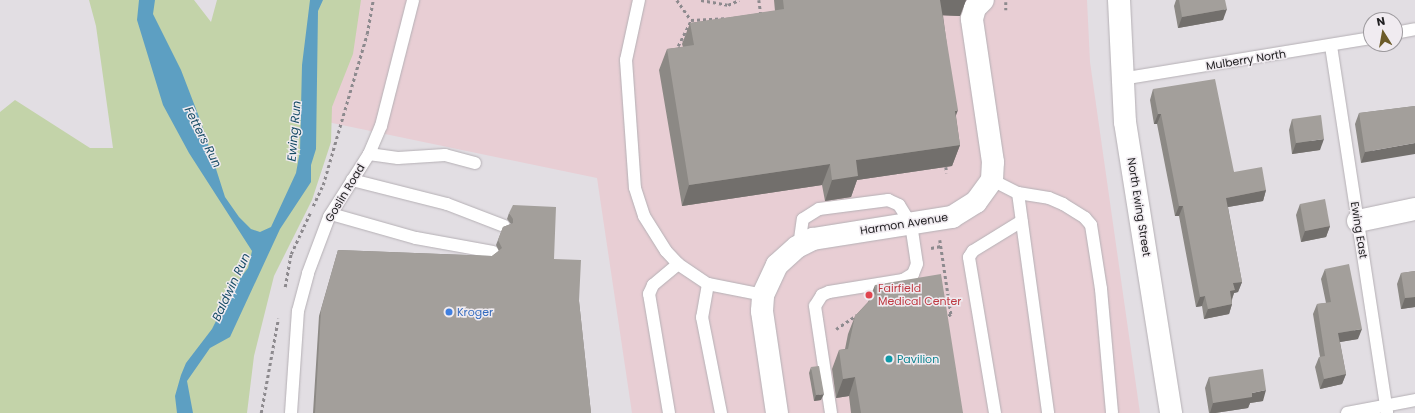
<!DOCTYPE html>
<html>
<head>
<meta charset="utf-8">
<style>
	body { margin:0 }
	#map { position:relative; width:1415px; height:413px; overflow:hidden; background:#e2dee3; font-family:Poppins,sans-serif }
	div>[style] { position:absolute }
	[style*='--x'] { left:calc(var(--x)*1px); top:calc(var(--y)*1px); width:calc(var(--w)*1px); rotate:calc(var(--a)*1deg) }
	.medical>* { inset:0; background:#e8ced4 }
	.green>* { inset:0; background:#c3d3a9 }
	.water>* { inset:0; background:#5d9fc2 }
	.path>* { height:2.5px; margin-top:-1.25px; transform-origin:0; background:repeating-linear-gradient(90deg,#8d8a8e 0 3px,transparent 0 6px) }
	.roads { filter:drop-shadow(0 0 1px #b5b0b5) drop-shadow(0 0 1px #b5b0b5) }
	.lane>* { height:12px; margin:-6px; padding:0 6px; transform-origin:6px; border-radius:6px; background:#fff }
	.street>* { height:22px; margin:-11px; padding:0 11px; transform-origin:11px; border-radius:11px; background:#fff }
	.secondary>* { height:22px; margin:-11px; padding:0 11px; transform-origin:11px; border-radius:11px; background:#fff }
	.wall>* { inset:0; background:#8c8985 }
	.shaded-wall>* { inset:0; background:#726f6c }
	.building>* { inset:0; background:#a39f9b }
	.dots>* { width:11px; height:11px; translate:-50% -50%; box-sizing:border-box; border:2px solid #f0ebf0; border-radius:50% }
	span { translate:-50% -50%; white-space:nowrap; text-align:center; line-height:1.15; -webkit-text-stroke:3px #f0ebf0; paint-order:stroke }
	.street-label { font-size:11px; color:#212022 }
	.health-label { font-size:11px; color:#be3a42 }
	.left { translate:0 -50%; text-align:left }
	.shop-label { font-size:11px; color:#366cbe }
	.culture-label { font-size:11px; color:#0d838f }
	.water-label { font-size:12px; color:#184d66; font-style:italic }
	.north { position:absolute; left:1363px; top:12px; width:40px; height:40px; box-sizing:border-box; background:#f0ebf0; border:1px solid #9d9a9e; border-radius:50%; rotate:349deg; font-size:11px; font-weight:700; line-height:16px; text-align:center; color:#212022 }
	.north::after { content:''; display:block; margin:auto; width:14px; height:18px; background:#6c5b29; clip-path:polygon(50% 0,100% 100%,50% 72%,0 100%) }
</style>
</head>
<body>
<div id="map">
	<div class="medical">
		<div style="clip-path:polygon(306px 0,1087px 0,1090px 62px,1140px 413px,632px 413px,597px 178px,289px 114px)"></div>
	</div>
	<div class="green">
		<div style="clip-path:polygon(89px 0,194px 0,211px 22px,217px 0,361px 0,353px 54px,332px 107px,331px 142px,312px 200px,274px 276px,254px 356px,247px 413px,0 413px,0 112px,15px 100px,90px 148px,113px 148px,96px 26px)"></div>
	</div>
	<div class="water">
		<div style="clip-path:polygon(139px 0,155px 0,153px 14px,181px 70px,201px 122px,225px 197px,239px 217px,251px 229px,260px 232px,271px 227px,296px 173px,300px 151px,302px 65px,310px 0,323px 0,318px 11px,316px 149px,311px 165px,311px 182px,280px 229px,230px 337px,210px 348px,187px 381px,193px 413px,177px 413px,175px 396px,181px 375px,186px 363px,212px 329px,232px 289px,248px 268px,252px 251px,189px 153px,163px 105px,137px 20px)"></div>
	</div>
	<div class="path">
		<div style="--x:677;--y:0;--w:24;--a:55"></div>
		<div style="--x:691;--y:20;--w:34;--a:-3"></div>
		<div style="--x:701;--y:0;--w:27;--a:10"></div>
		<div style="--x:728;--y:5;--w:12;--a:-24"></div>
		<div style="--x:759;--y:0;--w:15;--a:82"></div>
		<div style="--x:1006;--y:2;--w:8;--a:90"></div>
		<div style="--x:679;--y:50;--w:4;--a:-104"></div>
		<div style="--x:678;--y:46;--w:29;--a:-63"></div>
		<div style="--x:946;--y:167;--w:6;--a:81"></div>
		<div style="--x:313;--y:206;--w:23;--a:-65"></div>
		<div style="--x:323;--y:185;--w:54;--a:-73.9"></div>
		<div style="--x:338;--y:133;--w:103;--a:-73.7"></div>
		<div style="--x:367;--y:34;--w:35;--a:-80"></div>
		<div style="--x:940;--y:240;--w:75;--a:81.5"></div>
		<div style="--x:951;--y:314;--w:4;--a:135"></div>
		<div style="--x:931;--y:248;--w:10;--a:-11"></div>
		<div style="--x:285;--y:287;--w:34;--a:-80"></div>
		<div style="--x:291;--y:254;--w:45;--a:-65.1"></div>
		<div style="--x:836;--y:329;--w:25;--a:-34"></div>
		<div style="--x:261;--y:413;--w:96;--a:-79.7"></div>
	</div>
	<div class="roads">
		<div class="lane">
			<div style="--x:639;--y:0;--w:61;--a:102.2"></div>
			<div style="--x:626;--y:60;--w:128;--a:86"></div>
			<div style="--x:635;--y:188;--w:29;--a:72"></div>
			<div style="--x:644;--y:216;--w:41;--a:57.8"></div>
			<div style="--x:666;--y:251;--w:18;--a:47"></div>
			<div style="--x:678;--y:264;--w:36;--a:34"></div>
			<div style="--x:708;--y:284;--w:56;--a:11.3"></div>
			<div style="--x:1395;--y:33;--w:20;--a:-11"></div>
			<div style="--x:1331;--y:46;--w:371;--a:81.3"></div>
			<div style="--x:1121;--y:79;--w:253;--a:-9.3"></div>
			<div style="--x:369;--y:154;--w:29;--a:8"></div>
			<div style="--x:398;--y:158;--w:47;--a:-3.7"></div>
			<div style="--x:445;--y:155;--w:31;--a:15"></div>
			<div style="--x:352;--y:180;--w:98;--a:14.2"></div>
			<div style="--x:447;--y:204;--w:61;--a:21.1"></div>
			<div style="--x:992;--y:180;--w:29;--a:27"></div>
			<div style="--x:1018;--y:193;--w:31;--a:9"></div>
			<div style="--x:1049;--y:198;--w:15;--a:23"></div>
			<div style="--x:1063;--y:204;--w:26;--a:32"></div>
			<div style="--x:1085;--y:218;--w:9;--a:49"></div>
			<div style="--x:1091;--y:225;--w:65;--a:81.1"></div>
			<div style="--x:1101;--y:289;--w:124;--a:84.9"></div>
			<div style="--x:1018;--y:193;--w:222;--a:82.2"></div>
			<div style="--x:331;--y:214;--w:88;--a:15.8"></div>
			<div style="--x:416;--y:238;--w:78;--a:10.3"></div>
			<div style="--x:799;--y:246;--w:27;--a:-82"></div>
			<div style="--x:803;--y:219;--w:19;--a:-32"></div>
			<div style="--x:819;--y:209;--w:70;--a:-7.4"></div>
			<div style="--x:888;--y:200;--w:12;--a:24"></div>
			<div style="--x:899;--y:205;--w:22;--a:58"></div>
			<div style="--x:911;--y:224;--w:40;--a:81.5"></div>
			<div style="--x:917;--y:264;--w:11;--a:112"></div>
			<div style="--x:913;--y:274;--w:12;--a:149"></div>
			<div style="--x:903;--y:280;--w:75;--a:170.8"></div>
			<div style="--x:829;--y:292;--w:8;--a:157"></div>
			<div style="--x:822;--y:295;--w:13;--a:122"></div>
			<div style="--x:815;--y:306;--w:108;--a:81.5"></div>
			<div style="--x:708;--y:284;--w:34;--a:100"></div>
			<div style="--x:702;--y:317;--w:98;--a:78.8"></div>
			<div style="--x:291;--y:413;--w:102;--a:-86.1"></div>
			<div style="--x:298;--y:311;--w:39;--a:-75"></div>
			<div style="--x:308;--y:273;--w:60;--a:-69.4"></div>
			<div style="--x:329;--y:217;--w:75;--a:-57.6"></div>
			<div style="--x:369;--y:154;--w:30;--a:-67"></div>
			<div style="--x:381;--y:126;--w:130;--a:-75.7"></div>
			<div style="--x:669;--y:413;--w:121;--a:-99.5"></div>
			<div style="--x:649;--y:294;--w:10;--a:-66"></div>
			<div style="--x:653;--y:285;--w:33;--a:-40"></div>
			<div style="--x:995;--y:413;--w:158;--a:-99.5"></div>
			<div style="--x:969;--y:257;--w:7;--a:-56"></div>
			<div style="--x:973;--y:251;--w:57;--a:-31.5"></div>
			<div style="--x:1347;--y:413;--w:69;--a:-10.8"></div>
		</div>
		<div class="street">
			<div style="--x:1358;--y:221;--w:58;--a:-11.9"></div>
			<div style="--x:777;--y:413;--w:103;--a:-98.4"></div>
			<div style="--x:762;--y:311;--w:16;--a:-86"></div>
			<div style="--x:763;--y:295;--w:33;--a:-65"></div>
			<div style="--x:777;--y:265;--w:27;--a:-42"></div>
			<div style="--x:797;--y:247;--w:18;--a:-27"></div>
			<div style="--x:813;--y:239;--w:141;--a:-9"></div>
			<div style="--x:952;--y:217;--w:28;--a:-32"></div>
			<div style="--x:976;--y:202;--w:27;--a:-54"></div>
			<div style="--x:992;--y:180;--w:18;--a:-87"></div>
			<div style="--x:993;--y:162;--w:145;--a:-98.4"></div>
			<div style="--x:972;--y:19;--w:11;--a:-75"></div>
			<div style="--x:975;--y:8;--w:11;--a:-45"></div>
		</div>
		<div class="secondary">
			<div style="--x:1119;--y:0;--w:122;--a:87.2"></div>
			<div style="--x:1125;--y:122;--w:295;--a:81"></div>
		</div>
	</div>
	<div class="wall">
		<div style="clip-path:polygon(774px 0,966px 0,960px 16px,943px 15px,956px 116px,960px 145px,952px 166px,857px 180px,851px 197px,825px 201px,822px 185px,682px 206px,659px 70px,667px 49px,683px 47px,682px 44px,690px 23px,775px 11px)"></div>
		<div style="clip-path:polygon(1176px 0,1225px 0,1223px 20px,1178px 28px,1174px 6px)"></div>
		<div style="clip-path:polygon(1153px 89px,1234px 172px,1266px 190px,1263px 201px,1228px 207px,1242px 282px,1238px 292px,1234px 293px,1232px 300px,1232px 304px,1229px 314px,1204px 319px,1202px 306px,1196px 307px,1179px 216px,1175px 216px,1157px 124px,1154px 124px,1150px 100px)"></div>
		<div style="clip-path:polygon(1415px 106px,1361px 163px,1355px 124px,1359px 113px)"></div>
		<div style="clip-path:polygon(1292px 119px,1320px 150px,1292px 154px,1289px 130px)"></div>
		<div style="clip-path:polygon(1300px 204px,1330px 226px,1326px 237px,1301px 242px,1296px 215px)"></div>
		<div style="clip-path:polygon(509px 213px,554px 259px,579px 301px,591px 413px,313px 413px,319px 316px,338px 250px,492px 256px,499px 251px,496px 245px,503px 227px,511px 224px,507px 219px)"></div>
		<div style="clip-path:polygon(1325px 269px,1358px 339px,1340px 342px,1346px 374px,1342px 384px,1320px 389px,1315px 367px,1319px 357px,1320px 357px,1313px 314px,1317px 304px,1326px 303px,1321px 279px)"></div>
		<div style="clip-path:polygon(1415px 271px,1415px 307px,1401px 309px,1397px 284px,1401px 273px)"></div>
		<div style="clip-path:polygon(875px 285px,963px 413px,851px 413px,849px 396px,836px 398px,832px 369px,839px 350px,845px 349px,848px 334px,855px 316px,868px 302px)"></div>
		<div style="clip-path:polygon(811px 367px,821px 400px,814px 401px,809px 373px)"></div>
		<div style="clip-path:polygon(1209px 377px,1263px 401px,1250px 403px,1248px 408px,1215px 413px,1209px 413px,1205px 388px)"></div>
	</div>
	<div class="shaded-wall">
		<div style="clip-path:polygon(937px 0,966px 0,960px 16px,932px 15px)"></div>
		<div style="clip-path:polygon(1227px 9px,1223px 20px,1178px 28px,1182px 17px)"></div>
		<div style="clip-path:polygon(958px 110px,950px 131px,955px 111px)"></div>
		<div style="clip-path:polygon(1158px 114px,1161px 114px,1157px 124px,1154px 124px)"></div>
		<div style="clip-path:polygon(1324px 139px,1320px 150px,1292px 154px,1296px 143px)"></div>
		<div style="clip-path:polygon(1415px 143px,1415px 154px,1361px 163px,1365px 152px)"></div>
		<div style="clip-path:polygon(960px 145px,952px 166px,857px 180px,851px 197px,825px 201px,832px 180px,856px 160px)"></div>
		<div style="clip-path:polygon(830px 164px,822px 185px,682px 206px,689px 185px)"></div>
		<div style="clip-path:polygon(1266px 190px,1263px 201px,1222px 208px,1226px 198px)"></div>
		<div style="clip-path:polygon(1179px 206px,1183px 206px,1179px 216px,1175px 216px)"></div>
		<div style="clip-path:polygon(1330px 226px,1326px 237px,1301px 242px,1305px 231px)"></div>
		<div style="clip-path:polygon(1242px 282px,1238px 292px,1234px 293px,1231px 301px,1226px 302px,1233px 283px)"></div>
		<div style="clip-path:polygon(1205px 296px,1202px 306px,1196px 307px,1200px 297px)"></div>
		<div style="clip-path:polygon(1415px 297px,1415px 307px,1401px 309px,1405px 298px)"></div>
		<div style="clip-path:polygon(1232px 304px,1229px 314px,1204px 319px,1208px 309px)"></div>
		<div style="clip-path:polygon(1362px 329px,1358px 339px,1334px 343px,1338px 333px)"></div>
		<div style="clip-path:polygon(1346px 374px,1342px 384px,1320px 389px,1324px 379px)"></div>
		<div style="clip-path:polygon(855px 377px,849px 396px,836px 398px,843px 379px)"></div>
		<div style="clip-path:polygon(1266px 390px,1263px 401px,1250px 403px,1248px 408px,1215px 413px,1210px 413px,1213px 403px,1252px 393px)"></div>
		<div style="clip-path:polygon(824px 394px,821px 400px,814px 401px,816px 395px)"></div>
	</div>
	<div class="building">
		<div style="clip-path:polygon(783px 0,940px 0,958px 110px,955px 111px,960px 145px,856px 160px,858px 176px,832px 180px,830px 164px,689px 185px,667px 49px,694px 45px,690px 23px,784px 9px)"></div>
		<div style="clip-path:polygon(1179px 0,1225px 0,1227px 9px,1182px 17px)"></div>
		<div style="clip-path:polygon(1215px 79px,1234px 172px,1262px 167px,1266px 190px,1226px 198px,1242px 282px,1233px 283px,1235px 290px,1230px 291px,1232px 304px,1208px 309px,1205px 296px,1200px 297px,1183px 206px,1179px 206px,1161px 114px,1158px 114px,1153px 89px)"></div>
		<div style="clip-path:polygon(1415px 106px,1415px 143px,1365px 152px,1359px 113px)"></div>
		<div style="clip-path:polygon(1321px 115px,1324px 139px,1296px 143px,1292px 119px)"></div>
		<div style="clip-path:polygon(1325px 199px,1330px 226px,1305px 231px,1300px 204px)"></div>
		<div style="clip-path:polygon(513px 205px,556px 207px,554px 259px,581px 260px,579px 301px,591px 413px,315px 413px,321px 310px,338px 250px,492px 256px,502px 248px,498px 240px,503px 227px,513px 223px,513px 219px,509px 213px)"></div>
		<div style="clip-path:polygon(1349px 264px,1362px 329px,1338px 333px,1346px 374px,1324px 379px,1319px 357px,1325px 356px,1317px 304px,1331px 302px,1325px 269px)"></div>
		<div style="clip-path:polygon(1415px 271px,1415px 297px,1405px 298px,1401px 273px)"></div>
		<div style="clip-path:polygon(941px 274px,963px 413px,861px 413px,855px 377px,843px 379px,839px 350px,848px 349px,855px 316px,876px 294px,875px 285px)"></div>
		<div style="clip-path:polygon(819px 366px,824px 394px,816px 395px,811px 367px)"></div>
		<div style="clip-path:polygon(1263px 369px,1266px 390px,1252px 393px,1252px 397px,1213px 403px,1209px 377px)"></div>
	</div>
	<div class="dots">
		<div style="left:869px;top:295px;background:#e0444e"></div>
		<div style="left:449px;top:312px;background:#3f7fe0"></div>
		<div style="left:889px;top:359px;background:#0f9aa8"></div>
	</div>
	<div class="street-label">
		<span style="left:1246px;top:60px;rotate:-9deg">Mulberry North</span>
		<span style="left:345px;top:193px;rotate:-59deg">Goslin Road</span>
		<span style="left:1139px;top:207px;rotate:81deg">North Ewing Street</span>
		<span style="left:904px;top:224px;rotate:-9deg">Harmon Avenue</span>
		<span style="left:1359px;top:230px;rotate:81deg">Ewing East</span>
	</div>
	<div class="health-label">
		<span class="left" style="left:878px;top:295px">Fairfield<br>Medical Center</span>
	</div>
	<div class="shop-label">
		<span class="left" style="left:457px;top:312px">Kroger</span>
	</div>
	<div class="culture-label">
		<span class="left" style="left:897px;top:359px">Pavilion</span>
	</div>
	<div class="water-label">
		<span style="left:294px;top:131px;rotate:-85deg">Ewing Run</span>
		<span style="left:203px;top:137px;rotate:63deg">Fetters Run</span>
		<span style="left:231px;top:287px;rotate:-65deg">Baldwin Run</span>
	</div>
	<div class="north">N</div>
</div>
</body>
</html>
